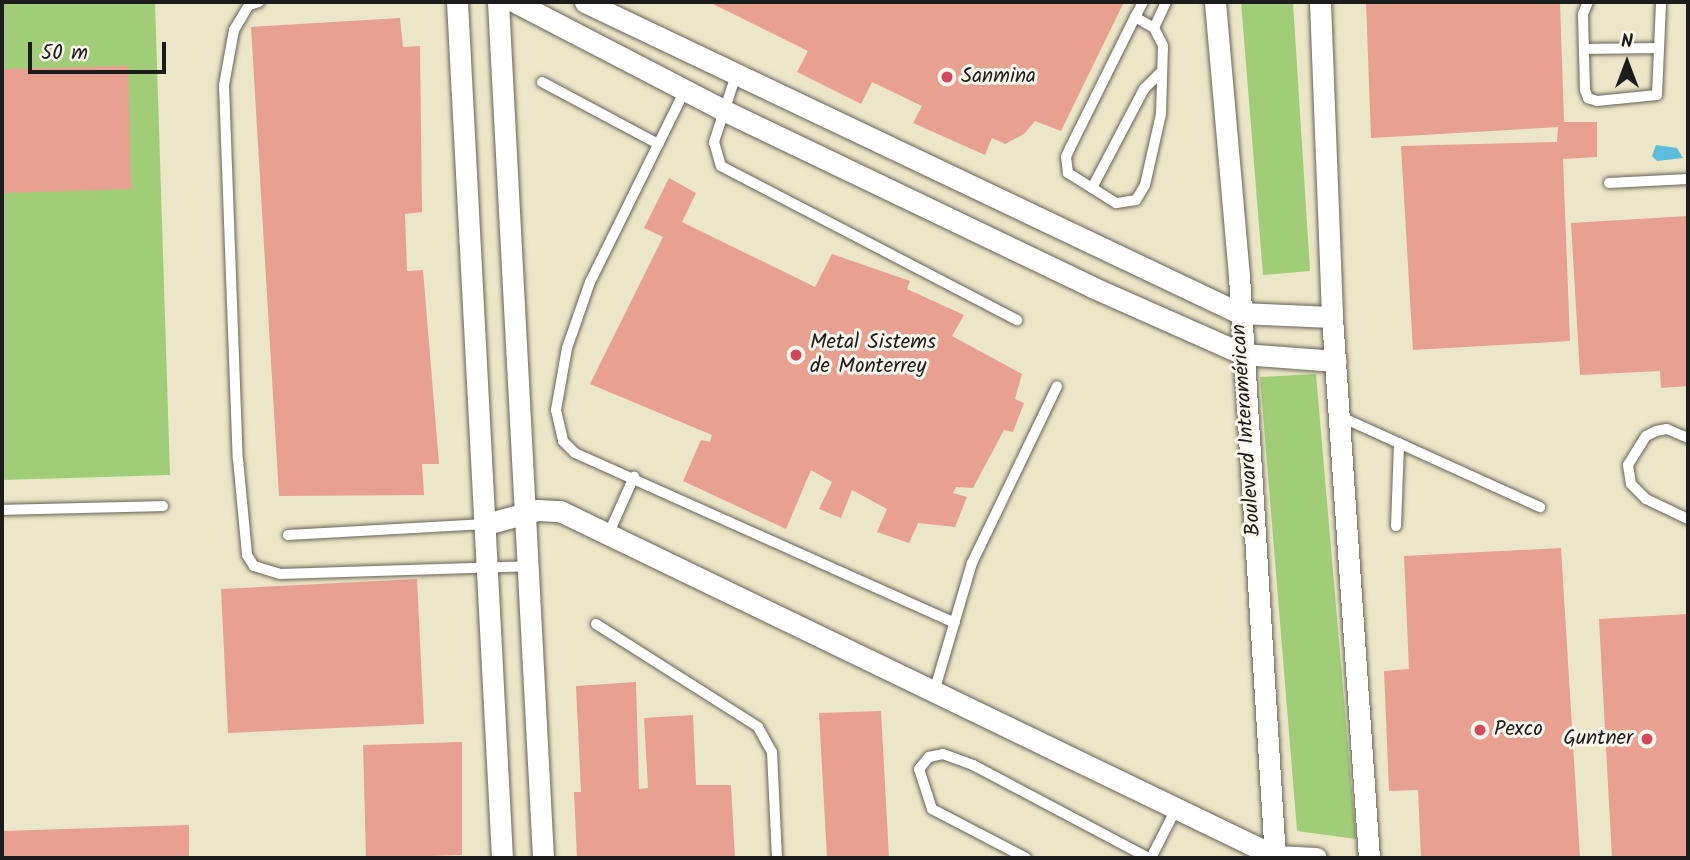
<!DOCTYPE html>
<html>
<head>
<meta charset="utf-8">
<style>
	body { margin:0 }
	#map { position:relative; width:1690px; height:860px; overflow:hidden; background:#ece6c8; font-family:Kalam,sans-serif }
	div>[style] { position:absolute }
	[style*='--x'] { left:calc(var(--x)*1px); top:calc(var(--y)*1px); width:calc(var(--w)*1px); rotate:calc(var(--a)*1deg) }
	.green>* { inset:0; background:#a1cd79 }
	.water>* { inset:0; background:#5dbbdb }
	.building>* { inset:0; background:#e8a090 }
	.roads { filter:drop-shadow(0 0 2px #656358) drop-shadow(0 0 2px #656358) }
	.service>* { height:10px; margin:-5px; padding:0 5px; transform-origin:5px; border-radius:5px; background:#fff }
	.minor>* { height:21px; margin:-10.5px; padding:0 10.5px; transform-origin:10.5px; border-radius:10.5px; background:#fff }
	.dots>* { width:19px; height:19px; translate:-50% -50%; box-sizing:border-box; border:4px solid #fbf7ec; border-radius:50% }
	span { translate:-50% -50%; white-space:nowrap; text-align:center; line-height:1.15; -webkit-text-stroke:6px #fbf7ec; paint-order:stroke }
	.poi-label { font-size:21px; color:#1c1c1c }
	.left { translate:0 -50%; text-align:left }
	.right { translate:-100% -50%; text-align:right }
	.street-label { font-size:21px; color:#1c1c1c }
	.frame { position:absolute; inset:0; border:4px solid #1c1c1c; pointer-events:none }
	.north { position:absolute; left:1592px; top:28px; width:70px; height:70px; -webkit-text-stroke:5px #fbf7ec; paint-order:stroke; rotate:0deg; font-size:19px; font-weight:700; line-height:28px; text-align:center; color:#1c1c1c }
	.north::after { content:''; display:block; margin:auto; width:24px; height:32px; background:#1c1c1c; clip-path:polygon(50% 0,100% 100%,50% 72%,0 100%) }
	.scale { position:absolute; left:28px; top:42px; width:138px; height:32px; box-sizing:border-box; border:4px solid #1c1c1c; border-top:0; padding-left:9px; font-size:21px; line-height:24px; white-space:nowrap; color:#1c1c1c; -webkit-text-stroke:5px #fbf7ec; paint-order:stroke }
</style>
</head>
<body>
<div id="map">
	<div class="green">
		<div style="clip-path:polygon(2px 2px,155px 2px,170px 475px,2px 480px)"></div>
		<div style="clip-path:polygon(1241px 2px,1293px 2px,1310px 271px,1263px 275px)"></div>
		<div style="clip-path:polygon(1316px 374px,1356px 839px,1297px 831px,1260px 377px)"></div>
	</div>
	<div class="water">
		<div style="clip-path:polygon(1656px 145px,1677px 148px,1683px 158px,1657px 161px,1652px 156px)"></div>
	</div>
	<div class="building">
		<div style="clip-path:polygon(709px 2px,1124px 2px,1061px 131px,1035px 121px,1024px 134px,1005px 144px,992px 138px,985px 155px,913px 123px,922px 106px,872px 82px,861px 104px,797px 72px,808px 51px)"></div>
		<div style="clip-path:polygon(1366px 2px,1560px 2px,1564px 122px,1597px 122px,1597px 157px,1563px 159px,1570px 341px,1413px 350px,1401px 146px,1557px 142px,1558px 127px,1371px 138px)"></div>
		<div style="clip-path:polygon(400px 18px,403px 47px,420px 46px,422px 212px,405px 214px,407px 271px,423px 270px,439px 464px,422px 464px,424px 495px,279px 496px,251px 27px)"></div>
		<div style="clip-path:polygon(128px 66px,131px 189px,2px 193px,2px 69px)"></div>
		<div style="clip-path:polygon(669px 178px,696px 193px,682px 222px,815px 287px,832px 254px,910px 281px,907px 289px,964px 315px,952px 336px,1022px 374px,1015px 399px,1024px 403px,1013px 432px,1004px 430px,973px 488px,956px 487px,953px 493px,967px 497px,955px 527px,918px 523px,909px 543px,877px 532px,887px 509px,852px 490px,841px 518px,819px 509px,832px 482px,811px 470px,786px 529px,683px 481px,701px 440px,710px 442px,712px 435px,590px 384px,663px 237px,644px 228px)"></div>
		<div style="clip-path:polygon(1688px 216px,1688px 386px,1661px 388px,1660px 371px,1580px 375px,1571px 223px)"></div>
		<div style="clip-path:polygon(1561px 548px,1580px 858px,1421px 858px,1418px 790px,1389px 791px,1384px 671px,1409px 669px,1404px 556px)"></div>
		<div style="clip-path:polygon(417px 579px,424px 724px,228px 733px,221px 589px)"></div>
		<div style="clip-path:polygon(1688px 614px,1688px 858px,1612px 858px,1599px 619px)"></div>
		<div style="clip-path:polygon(636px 682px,639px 789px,648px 788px,644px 718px,693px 715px,696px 785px,731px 785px,735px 858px,577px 858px,574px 792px,581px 792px,576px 686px)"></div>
		<div style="clip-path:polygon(881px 711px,889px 858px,827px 858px,819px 713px)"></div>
		<div style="clip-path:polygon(462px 742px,462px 855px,366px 858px,363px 745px)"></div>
		<div style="clip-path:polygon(189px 825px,189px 858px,2px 858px,2px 831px)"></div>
	</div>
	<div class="roads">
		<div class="service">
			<div style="--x:259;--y:2;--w:10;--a:163"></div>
			<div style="--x:249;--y:5;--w:29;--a:121"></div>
			<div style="--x:234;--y:30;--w:56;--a:100.3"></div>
			<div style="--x:224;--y:85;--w:374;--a:87.9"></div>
			<div style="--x:238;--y:459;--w:96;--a:84.6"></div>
			<div style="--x:247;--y:555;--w:13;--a:58"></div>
			<div style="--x:254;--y:566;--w:27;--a:17"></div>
			<div style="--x:280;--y:574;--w:248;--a:-1.8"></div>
			<div style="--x:1588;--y:2;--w:13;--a:113"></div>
			<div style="--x:1583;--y:14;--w:76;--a:88.5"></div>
			<div style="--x:1585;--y:90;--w:9;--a:69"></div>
			<div style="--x:1588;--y:98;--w:9;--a:18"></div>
			<div style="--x:1597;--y:101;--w:60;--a:-5.7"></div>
			<div style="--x:1657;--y:95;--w:93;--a:-87.5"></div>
			<div style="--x:1135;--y:17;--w:22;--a:30"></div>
			<div style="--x:1154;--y:28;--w:20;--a:63"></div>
			<div style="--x:1163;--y:46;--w:68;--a:91.7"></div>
			<div style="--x:1161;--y:114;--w:73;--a:102.7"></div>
			<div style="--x:1145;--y:185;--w:17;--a:121"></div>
			<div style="--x:1136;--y:200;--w:20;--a:171"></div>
			<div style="--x:1116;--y:203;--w:57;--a:-148"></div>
			<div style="--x:1068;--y:173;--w:16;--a:-97"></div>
			<div style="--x:1066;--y:157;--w:10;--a:-66"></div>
			<div style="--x:1070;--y:148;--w:146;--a:-63.6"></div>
			<div style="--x:1135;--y:17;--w:17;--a:-62"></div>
			<div style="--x:1154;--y:28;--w:29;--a:-65"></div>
			<div style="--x:1584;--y:49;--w:75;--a:-0.8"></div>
			<div style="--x:736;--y:75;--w:71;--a:108.2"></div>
			<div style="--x:714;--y:142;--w:25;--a:74"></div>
			<div style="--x:721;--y:166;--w:334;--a:27.5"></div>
			<div style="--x:542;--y:82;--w:132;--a:28.1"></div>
			<div style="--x:685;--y:90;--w:214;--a:116.3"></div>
			<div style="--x:590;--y:282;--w:70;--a:109.2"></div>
			<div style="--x:567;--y:348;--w:63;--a:100.1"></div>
			<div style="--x:556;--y:410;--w:32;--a:77"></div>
			<div style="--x:563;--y:441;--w:17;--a:45"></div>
			<div style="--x:575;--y:453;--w:416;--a:24.1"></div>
			<div style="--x:1609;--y:183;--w:79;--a:-2.9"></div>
			<div style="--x:1092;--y:188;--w:112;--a:-62.3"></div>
			<div style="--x:1144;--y:89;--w:23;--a:-45"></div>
			<div style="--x:1339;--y:416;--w:221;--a:24.4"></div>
			<div style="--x:1688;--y:438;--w:23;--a:-157"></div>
			<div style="--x:1667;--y:429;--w:11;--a:170"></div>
			<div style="--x:1656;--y:431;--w:11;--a:153"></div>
			<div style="--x:1646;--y:436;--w:34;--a:122"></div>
			<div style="--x:1628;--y:465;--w:19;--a:81"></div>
			<div style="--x:1631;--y:484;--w:21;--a:45"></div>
			<div style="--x:1646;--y:499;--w:47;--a:25.5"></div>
			<div style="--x:2;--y:510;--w:161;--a:-1.4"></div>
			<div style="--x:1396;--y:526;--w:83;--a:-87.9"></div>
			<div style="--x:288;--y:535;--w:198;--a:-3.2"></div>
			<div style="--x:608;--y:535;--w:64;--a:-65.9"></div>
			<div style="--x:596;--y:624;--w:192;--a:32.4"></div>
			<div style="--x:758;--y:727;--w:29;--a:61"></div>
			<div style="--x:772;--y:752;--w:106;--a:87.3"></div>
			<div style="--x:934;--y:692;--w:134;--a:-73.6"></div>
			<div style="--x:972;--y:563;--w:196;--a:-64.3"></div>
			<div style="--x:1026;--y:858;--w:106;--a:-152.5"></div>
			<div style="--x:932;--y:809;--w:42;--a:-108"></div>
			<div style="--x:919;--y:769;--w:16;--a:-50"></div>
			<div style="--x:929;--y:757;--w:14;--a:-12"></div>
			<div style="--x:943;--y:754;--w:32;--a:20"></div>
			<div style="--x:973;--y:765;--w:199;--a:27.9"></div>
			<div style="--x:1151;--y:858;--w:55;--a:-63"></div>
		</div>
		<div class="minor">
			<div style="--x:457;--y:2;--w:857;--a:86.99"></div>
			<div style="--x:498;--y:2;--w:857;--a:86.99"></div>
			<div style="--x:515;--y:2;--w:232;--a:27.4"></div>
			<div style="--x:721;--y:109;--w:411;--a:25.6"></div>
			<div style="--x:1092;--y:287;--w:165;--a:23.9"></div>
			<div style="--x:1243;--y:354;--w:93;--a:4.3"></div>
			<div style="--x:585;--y:2;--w:724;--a:25.43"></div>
			<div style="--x:1239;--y:313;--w:93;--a:2.5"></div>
			<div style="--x:1215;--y:2;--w:275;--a:85"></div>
			<div style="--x:1239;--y:276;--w:583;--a:86.46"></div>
			<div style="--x:1320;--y:2;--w:315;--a:87.8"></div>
			<div style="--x:1332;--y:317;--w:542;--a:86.09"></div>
			<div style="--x:486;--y:524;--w:54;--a:-15.1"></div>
			<div style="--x:538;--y:510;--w:22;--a:3"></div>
			<div style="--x:560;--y:511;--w:794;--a:25.76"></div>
			<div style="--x:1275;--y:856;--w:41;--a:2.8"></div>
		</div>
	</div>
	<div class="dots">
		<div style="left:947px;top:77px;background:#d1495b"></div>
		<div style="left:796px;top:355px;background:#d1495b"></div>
		<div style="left:1480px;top:730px;background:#d1495b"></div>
		<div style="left:1647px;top:739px;background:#d1495b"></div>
	</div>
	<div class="poi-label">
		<span class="left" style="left:961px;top:77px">Sanmina</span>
		<span class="left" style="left:810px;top:355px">Metal Sistems<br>de Monterrey</span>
		<span class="left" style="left:1494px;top:730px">Pexco</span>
		<span class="right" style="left:1633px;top:739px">Guntner</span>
	</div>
	<div class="street-label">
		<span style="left:1247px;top:430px;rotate:-94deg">Boulevard Interamérican</span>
	</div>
	<div class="frame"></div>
	<div class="north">N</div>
	<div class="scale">50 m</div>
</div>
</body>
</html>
